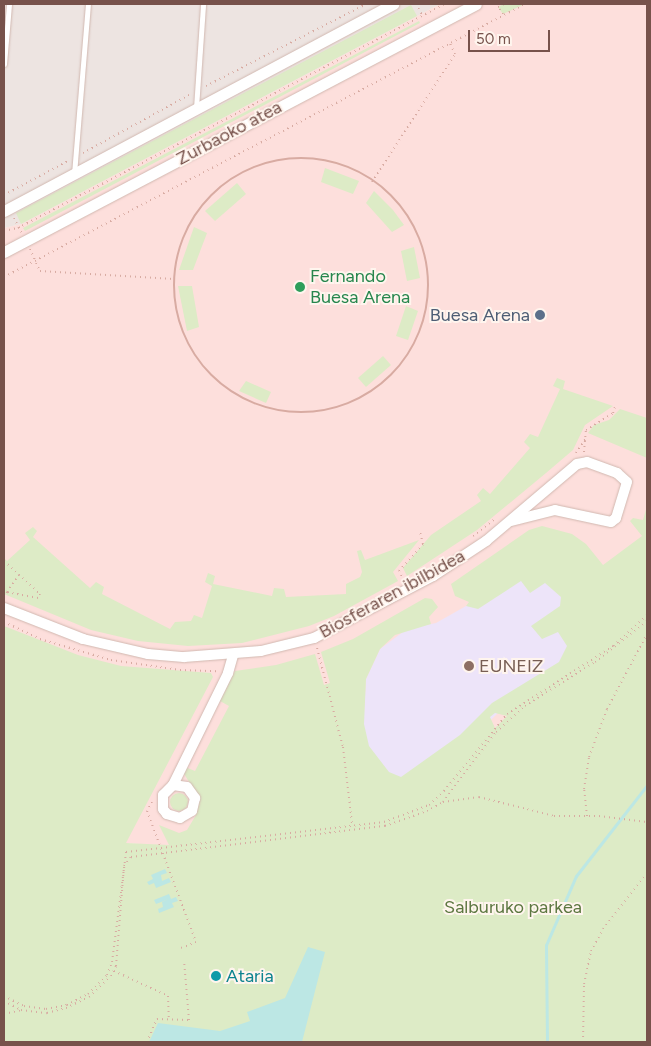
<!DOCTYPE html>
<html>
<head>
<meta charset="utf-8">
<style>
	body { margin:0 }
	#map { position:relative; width:651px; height:1046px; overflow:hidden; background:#fdf0e8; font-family:Figtree,sans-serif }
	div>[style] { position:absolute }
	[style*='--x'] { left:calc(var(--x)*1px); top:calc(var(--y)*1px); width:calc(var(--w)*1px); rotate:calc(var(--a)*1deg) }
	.commercial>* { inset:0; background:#fddfdc }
	.industrial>* { inset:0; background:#ede4e1 }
	.education>* { inset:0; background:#ede4f9 }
	.green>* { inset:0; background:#ddebc6 }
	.round { border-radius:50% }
	.water>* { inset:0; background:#bce7e4 }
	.stream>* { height:3px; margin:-1.5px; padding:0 1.5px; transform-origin:1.5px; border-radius:1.5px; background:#bce7e4 }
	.path>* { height:2px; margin-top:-1px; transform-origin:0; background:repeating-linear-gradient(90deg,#d8aba2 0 1px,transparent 0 5px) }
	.path>.ring { margin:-1px; padding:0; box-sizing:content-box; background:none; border:2px solid #d8aba2; border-radius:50% }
	.roads { filter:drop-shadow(0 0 1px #d1b8b0) drop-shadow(0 0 1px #d1b8b0) }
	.service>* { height:5px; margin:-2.5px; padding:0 2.5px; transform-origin:2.5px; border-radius:2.5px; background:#fff }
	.minor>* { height:10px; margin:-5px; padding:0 5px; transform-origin:5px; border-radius:5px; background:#fff }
	.tertiary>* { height:11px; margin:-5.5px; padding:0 5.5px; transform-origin:5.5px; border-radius:5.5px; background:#fff }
	.dots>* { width:14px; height:14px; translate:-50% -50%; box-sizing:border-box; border:2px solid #fff5ee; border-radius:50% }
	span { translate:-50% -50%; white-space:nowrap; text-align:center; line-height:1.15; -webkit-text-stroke:4px #fff5ee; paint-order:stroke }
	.street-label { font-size:18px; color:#77524b }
	.leisure-label { font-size:18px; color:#27864d }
	.left { translate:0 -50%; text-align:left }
	.service-label { font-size:18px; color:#4e5e75 }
	.right { translate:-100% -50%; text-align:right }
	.education-label { font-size:18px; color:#785e54 }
	.park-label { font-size:18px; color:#5c7740 }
	.culture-label { font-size:18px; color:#0d838f }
	.frame { position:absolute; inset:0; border:5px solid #77524b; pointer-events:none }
	.scale { position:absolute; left:468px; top:30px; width:82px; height:22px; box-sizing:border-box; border:2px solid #77524b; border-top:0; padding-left:6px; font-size:15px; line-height:18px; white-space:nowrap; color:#77524b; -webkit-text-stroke:4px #fff5ee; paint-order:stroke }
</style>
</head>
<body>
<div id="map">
	<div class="commercial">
		<div style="clip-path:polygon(440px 4px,647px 4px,647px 613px,490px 734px,170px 846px,125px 843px,4px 901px,4px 228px,21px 224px)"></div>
	</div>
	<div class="industrial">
		<div style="clip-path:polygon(4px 4px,440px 4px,21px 224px,4px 228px)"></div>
	</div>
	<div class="education">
		<div style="clip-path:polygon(558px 563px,581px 649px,499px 712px,433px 776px,394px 778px,372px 760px,363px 729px,366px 679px,380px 649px,407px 629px,436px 623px,466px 606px,479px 594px)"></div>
	</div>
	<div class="green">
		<div style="clip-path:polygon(504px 4px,525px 4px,503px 14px,498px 7px)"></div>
		<div style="clip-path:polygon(411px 5px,417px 16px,21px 224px,16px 213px)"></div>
		<div style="clip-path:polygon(419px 21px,420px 23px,25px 231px,23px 228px)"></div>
		<div style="clip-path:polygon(325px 168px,359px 181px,353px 194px,321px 182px)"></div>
		<div style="clip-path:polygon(237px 183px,246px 194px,215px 221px,205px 211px)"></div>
		<div style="clip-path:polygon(374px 191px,393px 210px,404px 225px,392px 232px,366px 203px)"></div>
		<div style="clip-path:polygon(194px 227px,207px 233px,193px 270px,179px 270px)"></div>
		<div style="clip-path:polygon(414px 247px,420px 278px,407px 281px,401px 251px)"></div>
		<div style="clip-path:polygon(178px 286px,192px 286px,199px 327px,187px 331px)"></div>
		<div style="clip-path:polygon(406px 306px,418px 311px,408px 340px,396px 336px)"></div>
		<div style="clip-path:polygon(383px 356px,391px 365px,366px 387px,358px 378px)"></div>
		<div style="clip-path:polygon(557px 378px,565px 381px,563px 389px,613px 406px,585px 425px,573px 450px,546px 473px,477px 530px,407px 576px,403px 568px,431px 535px,481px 501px,477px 495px,483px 488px,490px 494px,530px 448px,524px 442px,530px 434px,538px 437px,560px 389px,553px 386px)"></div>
		<div style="clip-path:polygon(246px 381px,271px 392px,266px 403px,239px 391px)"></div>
		<div style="clip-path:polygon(620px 409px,647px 418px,647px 458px,588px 433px,594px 425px,609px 420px)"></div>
		<div style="clip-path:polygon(evenodd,647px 506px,647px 1042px,4px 1042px,4px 626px,78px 655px,121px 666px,211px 673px,213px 677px,126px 843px,169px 845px,159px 825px,179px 833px,187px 830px,196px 815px,200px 800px,183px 772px,185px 767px,195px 771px,229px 706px,220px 701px,235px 671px,276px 665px,315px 654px,324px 685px,330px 683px,321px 652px,353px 639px,425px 598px,432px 599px,438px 607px,429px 617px,431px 624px,395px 635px,380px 649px,366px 679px,364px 724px,369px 746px,389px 772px,401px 777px,460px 735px,492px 703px,559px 662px,567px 646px,558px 632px,542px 639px,531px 626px,560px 606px,561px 597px,545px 583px,530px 593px,521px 581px,478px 609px,466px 606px,469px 602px,455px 596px,451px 584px,529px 530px,542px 526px,572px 534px,586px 544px,603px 565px,642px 536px,630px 521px,633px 518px,643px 520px,647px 506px,495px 713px,507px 716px,495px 728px,490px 717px,495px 713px)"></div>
		<div style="clip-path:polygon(33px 527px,37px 531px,33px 537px,90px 588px,96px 582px,104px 587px,102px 594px,170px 629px,175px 622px,191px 621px,194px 615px,202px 618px,212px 586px,205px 582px,208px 573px,215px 576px,213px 584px,272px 596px,274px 588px,284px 589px,286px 597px,346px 594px,346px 584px,360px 577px,362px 572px,357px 551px,361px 550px,365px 560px,419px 540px,393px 572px,398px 581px,334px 616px,309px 626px,242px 643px,188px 646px,138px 641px,91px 630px,4px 594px,4px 558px,7px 561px,30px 540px,25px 533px)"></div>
		<div class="round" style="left:170px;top:793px;width:18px;height:18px"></div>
	</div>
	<div class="water">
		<div style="clip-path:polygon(165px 869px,167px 873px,161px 875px,162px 881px,169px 878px,171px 882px,156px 888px,154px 883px,149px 885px,147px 882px,153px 879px,151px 875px)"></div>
		<div style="clip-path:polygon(169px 894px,171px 899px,176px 897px,178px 901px,172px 903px,174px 907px,159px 913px,158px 909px,163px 907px,162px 902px,169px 899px,156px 904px,154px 900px)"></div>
		<div style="clip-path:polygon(308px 947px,325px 952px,302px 1042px,149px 1042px,158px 1023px,220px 1031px,250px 1021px,247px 1012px,285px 998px)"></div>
	</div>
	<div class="stream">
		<div style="--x:547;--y:1042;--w:97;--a:-90.6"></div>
		<div style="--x:546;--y:945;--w:75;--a:-66.5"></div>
		<div style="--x:576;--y:876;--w:115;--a:-52"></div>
	</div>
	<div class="path">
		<div style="--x:416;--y:4;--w:13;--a:61"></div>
		<div style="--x:503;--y:14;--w:9;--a:-126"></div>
		<div style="--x:498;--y:7;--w:7;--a:-27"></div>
		<div style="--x:206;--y:86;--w:180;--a:-27.1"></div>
		<div style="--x:83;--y:153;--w:121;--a:-28.7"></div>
		<div class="ring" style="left:174px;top:158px;width:252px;height:252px"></div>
		<div style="--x:372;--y:182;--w:153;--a:-57"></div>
		<div style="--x:455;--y:54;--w:14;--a:-115"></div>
		<div style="--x:4;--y:195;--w:72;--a:-28"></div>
		<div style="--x:14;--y:218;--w:16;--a:63"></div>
		<div style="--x:4;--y:231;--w:14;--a:-12"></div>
		<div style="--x:18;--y:228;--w:482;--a:-27.7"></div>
		<div style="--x:30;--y:249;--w:24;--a:66"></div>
		<div style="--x:40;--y:271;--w:134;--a:3.4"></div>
		<div style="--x:4;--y:277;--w:588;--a:-27.65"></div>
		<div style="--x:584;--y:452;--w:22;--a:-85"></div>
		<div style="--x:586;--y:430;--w:32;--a:-32"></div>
		<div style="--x:613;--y:413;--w:6;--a:-72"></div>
		<div style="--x:576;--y:453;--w:18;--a:-56"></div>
		<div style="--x:473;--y:536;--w:28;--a:-38"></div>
		<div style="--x:4;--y:561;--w:49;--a:42.5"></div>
		<div style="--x:40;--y:594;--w:4;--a:117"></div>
		<div style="--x:38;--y:598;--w:32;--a:-169"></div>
		<div style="--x:7;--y:592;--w:5;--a:101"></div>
		<div style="--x:404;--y:580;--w:10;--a:-119"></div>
		<div style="--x:399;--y:571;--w:36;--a:-48"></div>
		<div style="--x:423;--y:544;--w:12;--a:-104"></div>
		<div style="--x:7;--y:592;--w:21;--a:-55"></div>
		<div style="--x:4;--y:622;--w:40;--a:25"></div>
		<div style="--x:40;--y:639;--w:74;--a:16.5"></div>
		<div style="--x:111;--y:660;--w:70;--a:8.2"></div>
		<div style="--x:180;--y:670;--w:37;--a:2"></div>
		<div style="--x:317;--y:648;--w:102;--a:75.3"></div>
		<div style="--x:343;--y:747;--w:78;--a:83.3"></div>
		<div style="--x:152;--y:802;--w:10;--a:119"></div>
		<div style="--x:147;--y:811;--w:140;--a:69.5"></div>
		<div style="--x:196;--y:942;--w:16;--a:158"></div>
		<div style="--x:443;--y:802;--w:36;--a:-8"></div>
		<div style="--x:479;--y:797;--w:77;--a:14.2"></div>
		<div style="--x:554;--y:816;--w:45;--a:0"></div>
		<div style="--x:599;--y:816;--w:48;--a:7.1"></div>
		<div style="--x:587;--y:816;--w:27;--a:-96"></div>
		<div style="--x:584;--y:789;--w:32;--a:-81"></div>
		<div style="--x:589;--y:757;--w:51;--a:-69.4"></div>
		<div style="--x:607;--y:709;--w:85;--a:-61.9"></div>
		<div style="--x:114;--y:971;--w:60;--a:24.8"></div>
		<div style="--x:168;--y:996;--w:23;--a:88"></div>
		<div style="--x:4;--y:996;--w:22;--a:27"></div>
		<div style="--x:24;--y:1006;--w:22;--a:8"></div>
		<div style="--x:46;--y:1009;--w:21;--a:-11"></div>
		<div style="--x:67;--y:1005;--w:24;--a:-28"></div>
		<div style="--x:88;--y:994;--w:27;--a:-45"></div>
		<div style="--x:107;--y:975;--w:14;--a:-69"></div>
		<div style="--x:112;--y:962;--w:111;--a:-82.7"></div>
		<div style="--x:126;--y:852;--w:260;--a:-6.6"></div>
		<div style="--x:384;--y:822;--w:48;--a:-20.7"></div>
		<div style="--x:429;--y:805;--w:21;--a:-43"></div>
		<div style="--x:444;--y:791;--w:99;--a:-50.7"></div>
		<div style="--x:507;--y:714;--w:126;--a:-32.7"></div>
		<div style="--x:613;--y:646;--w:46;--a:-42.4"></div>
		<div style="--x:4;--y:1001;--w:19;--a:28"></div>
		<div style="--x:4;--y:1014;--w:17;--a:-13"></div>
		<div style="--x:21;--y:1010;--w:26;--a:7"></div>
		<div style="--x:47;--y:1013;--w:20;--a:-15"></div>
		<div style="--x:66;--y:1008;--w:25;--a:-26"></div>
		<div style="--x:89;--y:997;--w:30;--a:-44"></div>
		<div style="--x:111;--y:976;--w:11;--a:-63"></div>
		<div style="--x:116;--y:966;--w:100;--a:-85.4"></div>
		<div style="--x:124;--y:866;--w:11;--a:-52"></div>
		<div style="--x:131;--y:857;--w:256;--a:-7"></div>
		<div style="--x:385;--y:826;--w:45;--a:-19.7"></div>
		<div style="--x:427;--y:811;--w:18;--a:-29"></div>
		<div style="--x:443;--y:802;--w:88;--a:-52.9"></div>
		<div style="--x:496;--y:732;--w:39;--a:-42"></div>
		<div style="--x:525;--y:706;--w:83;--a:-32.2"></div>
		<div style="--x:595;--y:662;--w:66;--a:-38.3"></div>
		<div style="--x:147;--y:1042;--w:25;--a:-67"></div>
		<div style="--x:157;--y:1019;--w:32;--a:2"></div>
		<div style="--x:189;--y:1020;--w:59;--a:-94.8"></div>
		<div style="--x:583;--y:1042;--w:58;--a:-89"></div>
		<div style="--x:584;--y:984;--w:34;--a:-78"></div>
		<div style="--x:591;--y:951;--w:25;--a:-61"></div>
		<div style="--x:603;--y:929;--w:71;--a:-51.8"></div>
	</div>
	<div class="roads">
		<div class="service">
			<div style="--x:4;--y:64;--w:60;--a:-85.2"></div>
			<div style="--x:196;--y:108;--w:104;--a:-86.1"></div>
			<div style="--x:74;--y:174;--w:171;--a:-85.3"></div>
		</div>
		<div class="minor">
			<div style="--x:4;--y:608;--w:85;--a:21.4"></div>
			<div style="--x:83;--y:639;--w:67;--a:13"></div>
			<div style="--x:148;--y:654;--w:36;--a:5"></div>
			<div style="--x:184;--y:657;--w:77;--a:-4.5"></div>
			<div style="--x:261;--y:651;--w:55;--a:-13.8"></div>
			<div style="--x:314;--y:638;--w:134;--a:-27.5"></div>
			<div style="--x:433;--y:576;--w:64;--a:-33.4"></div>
			<div style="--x:486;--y:541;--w:119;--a:-40.2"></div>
			<div style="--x:577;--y:464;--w:10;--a:-11"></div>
			<div style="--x:587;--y:462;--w:32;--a:20"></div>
			<div style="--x:617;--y:473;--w:13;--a:42"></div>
			<div style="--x:627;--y:482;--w:38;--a:107"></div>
			<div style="--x:616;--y:518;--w:6;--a:141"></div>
			<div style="--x:611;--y:522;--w:57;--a:-167.9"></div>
			<div style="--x:555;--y:510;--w:45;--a:166"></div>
			<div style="--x:173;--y:785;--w:14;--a:8"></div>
			<div style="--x:187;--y:787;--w:14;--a:54"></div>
			<div style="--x:195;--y:798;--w:13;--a:103"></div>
			<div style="--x:192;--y:811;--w:14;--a:150"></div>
			<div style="--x:180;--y:818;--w:14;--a:-163"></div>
			<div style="--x:167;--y:814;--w:6;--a:-129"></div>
			<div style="--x:163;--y:809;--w:14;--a:-90"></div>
			<div style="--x:163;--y:795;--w:14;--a:-45"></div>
			<div style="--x:173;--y:785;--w:125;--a:-63.8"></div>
			<div style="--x:228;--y:673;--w:19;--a:-74"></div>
		</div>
		<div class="tertiary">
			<div style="--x:4;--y:211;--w:441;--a:-28"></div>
			<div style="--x:4;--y:252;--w:533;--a:-27.72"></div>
		</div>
	</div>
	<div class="dots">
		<div style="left:300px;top:287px;background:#2e9e5b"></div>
		<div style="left:540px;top:315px;background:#5c6f8a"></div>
		<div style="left:469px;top:666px;background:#8d6e63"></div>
		<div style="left:216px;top:976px;background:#0f9aa8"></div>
	</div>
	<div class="street-label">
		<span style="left:229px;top:133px;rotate:-28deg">Zurbaoko atea</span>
		<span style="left:392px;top:594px;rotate:-29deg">Biosferaren ibilbidea</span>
	</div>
	<div class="leisure-label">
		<span class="left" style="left:310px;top:287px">Fernando<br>Buesa Arena</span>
	</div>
	<div class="service-label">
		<span class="right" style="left:530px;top:315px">Buesa Arena</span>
	</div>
	<div class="education-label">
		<span class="left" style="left:479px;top:666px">EUNEIZ</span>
	</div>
	<div class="park-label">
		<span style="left:513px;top:907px">Salburuko parkea</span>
	</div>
	<div class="culture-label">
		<span class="left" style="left:226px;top:976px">Ataria</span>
	</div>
	<div class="frame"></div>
	<div class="scale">50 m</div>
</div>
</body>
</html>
